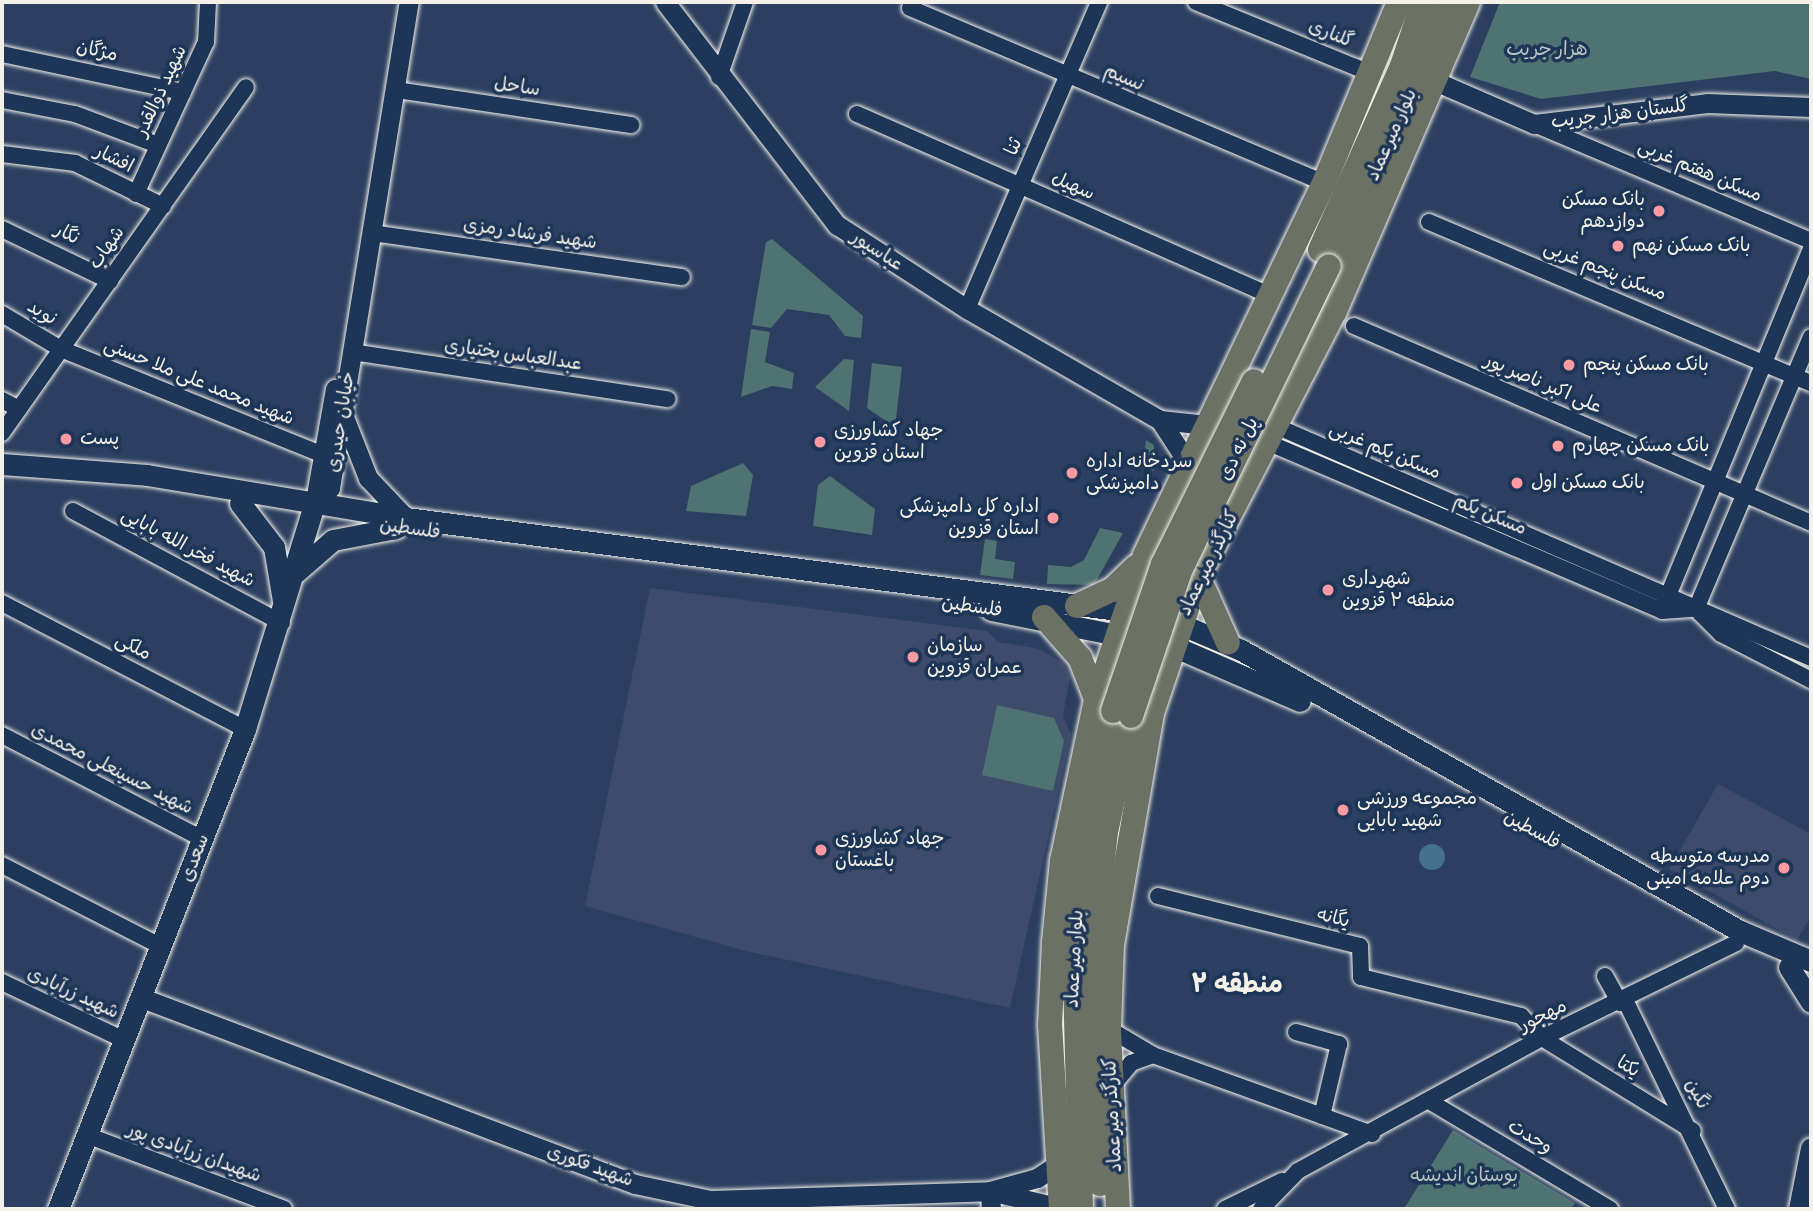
<!DOCTYPE html>
<html>
<head>
<meta charset="utf-8">
<style>
	body { margin:0 }
	#map { position:relative; width:1813px; height:1211px; overflow:hidden; background:#2c3f60; font-family:Pangolin,"Playpen Sans Arabic",sans-serif }
	div>[style] { position:absolute }
	[style*='--x'] { left:calc(var(--x)*1px); top:calc(var(--y)*1px); width:calc(var(--w)*1px); rotate:calc(var(--a)*1deg) }
	.built>* { inset:0; background:#3f4b6b }
	.green>* { inset:0; background:#4f7272 }
	.water>* { inset:0; background:#447089 }
	.round { border-radius:50% }
	.roads { filter:drop-shadow(0 0 2px #f4f1e8) drop-shadow(0 0 2px #f4f1e8) }
	.minor>* { height:16px; margin:-8px; padding:0 8px; transform-origin:8px; border-radius:8px; background:#1d3557 }
	.tertiary>* { height:19px; margin:-9.5px; padding:0 9.5px; transform-origin:9.5px; border-radius:9.5px; background:#1d3557 }
	.secondary>* { height:21px; margin:-10.5px; padding:0 10.5px; transform-origin:10.5px; border-radius:10.5px; background:#1d3557 }
	.primary>* { height:24px; margin:-12px; padding:0 12px; transform-origin:12px; border-radius:12px; background:#6b7165 }
	.bridges { filter:drop-shadow(0 0 2px #f4f1e8) drop-shadow(0 0 2px #f4f1e8) }
	.primary-bridge>* { height:24px; margin:-12px; padding:0 12px; transform-origin:12px; border-radius:12px; background:#6b7165 }
	.dots>* { width:19px; height:19px; translate:-50% -50%; box-sizing:border-box; border:4px solid #1d3557; border-radius:50% }
	span { translate:-50% -50%; white-space:nowrap; text-align:center; line-height:1.15; -webkit-text-stroke:7px #1d3557; paint-order:stroke }
	.street-label { font-size:19px; color:#f4f1e8 }
	.park-label { font-size:19px; color:#bac5bf }
	.poi-label { font-size:19px; color:#f4f1e8 }
	.right { translate:-100% -50%; text-align:right }
	.left { translate:0 -50%; text-align:left }
	.district-label { font-size:26px; color:#f4f1e8; font-weight:700 }
	.frame { position:absolute; inset:0; border:4px solid #f4f1e8; pointer-events:none }
</style>
</head>
<body>
<div id="map">
	<div class="built">
		<div style="clip-path:polygon(650px 588px,987px 631px,998px 642px,1040px 649px,1063px 663px,1070px 676px,1063px 716px,1071px 735px,1010px 1008px,746px 951px,585px 906px)"></div>
		<div style="clip-path:polygon(1718px 784px,1811px 834px,1811px 916px,1797px 940px,1669px 869px)"></div>
	</div>
	<div class="green">
		<div style="clip-path:polygon(1500px 2px,1811px 2px,1811px 79px,1775px 71px,1541px 99px,1470px 77px)"></div>
		<div style="clip-path:polygon(772px 239px,863px 316px,861px 338px,845px 336px,829px 315px,787px 309px,771px 328px,752px 325px,766px 242px)"></div>
		<div style="clip-path:polygon(751px 329px,770px 332px,765px 362px,794px 373px,792px 389px,772px 386px,741px 397px)"></div>
		<div style="clip-path:polygon(844px 359px,854px 360px,849px 411px,815px 387px)"></div>
		<div style="clip-path:polygon(872px 363px,902px 367px,895px 427px,867px 408px)"></div>
		<div style="clip-path:polygon(1146px 440px,1154px 445px,1154px 471px,1126px 466px,1127px 457px,1143px 461px)"></div>
		<div style="clip-path:polygon(743px 463px,753px 475px,746px 516px,686px 511px,691px 486px)"></div>
		<div style="clip-path:polygon(830px 476px,875px 509px,872px 535px,813px 526px,818px 485px)"></div>
		<div style="clip-path:polygon(1100px 528px,1123px 533px,1094px 585px,1047px 584px,1048px 565px,1071px 567px,1084px 560px)"></div>
		<div style="clip-path:polygon(985px 539px,997px 541px,995px 559px,1015px 562px,1013px 579px,980px 575px)"></div>
		<div style="clip-path:polygon(997px 705px,1054px 718px,1064px 741px,1053px 791px,982px 775px)"></div>
		<div style="clip-path:polygon(1453px 1130px,1575px 1203px,1571px 1209px,1404px 1209px)"></div>
	</div>
	<div class="water">
		<div class="round" style="left:1419px;top:844px;width:26px;height:26px"></div>
	</div>
	<div class="roads">
		<div class="minor">
			<div style="--x:1196;--y:2;--w:190;--a:22.2"></div>
			<div style="--x:910;--y:8;--w:449;--a:22.9"></div>
			<div style="--x:2;--y:54;--w:185;--a:11.9"></div>
			<div style="--x:719;--y:77;--w:79;--a:-70.9"></div>
			<div style="--x:397;--y:90;--w:237;--a:8.5"></div>
			<div style="--x:2;--y:100;--w:74;--a:10.9"></div>
			<div style="--x:75;--y:114;--w:89;--a:20.5"></div>
			<div style="--x:857;--y:114;--w:453;--a:23.7"></div>
			<div style="--x:1534;--y:124;--w:301;--a:22.9"></div>
			<div style="--x:2;--y:154;--w:74;--a:7"></div>
			<div style="--x:75;--y:163;--w:98;--a:26"></div>
			<div style="--x:136;--y:194;--w:167;--a:-65.3"></div>
			<div style="--x:206;--y:42;--w:40;--a:-87.1"></div>
			<div style="--x:1429;--y:222;--w:415;--a:22.9"></div>
			<div style="--x:2;--y:229;--w:120;--a:25.7"></div>
			<div style="--x:372;--y:233;--w:313;--a:8.1"></div>
			<div style="--x:967;--y:309;--w:334;--a:-66.7"></div>
			<div style="--x:2;--y:314;--w:69;--a:30.7"></div>
			<div style="--x:61;--y:349;--w:280;--a:22"></div>
			<div style="--x:1354;--y:326;--w:498;--a:23.3"></div>
			<div style="--x:352;--y:352;--w:319;--a:8.5"></div>
			<div style="--x:2;--y:400;--w:19;--a:28"></div>
			<div style="--x:1278;--y:427;--w:581;--a:23.43"></div>
			<div style="--x:2;--y:433;--w:423;--a:-54.8"></div>
			<div style="--x:1269;--y:443;--w:427;--a:23.1"></div>
			<div style="--x:1662;--y:611;--w:32;--a:-4"></div>
			<div style="--x:73;--y:511;--w:237;--a:28.2"></div>
			<div style="--x:2;--y:603;--w:274;--a:27.4"></div>
			<div style="--x:1665;--y:603;--w:383;--a:-67.6"></div>
			<div style="--x:1696;--y:609;--w:295;--a:-67.1"></div>
			<div style="--x:1700;--y:613;--w:30;--a:45"></div>
			<div style="--x:1721;--y:634;--w:101;--a:27.1"></div>
			<div style="--x:2;--y:735;--w:226;--a:27.4"></div>
			<div style="--x:2;--y:865;--w:180;--a:27.1"></div>
			<div style="--x:1158;--y:896;--w:208;--a:13.9"></div>
			<div style="--x:1360;--y:946;--w:31;--a:88"></div>
			<div style="--x:1361;--y:977;--w:165;--a:13.7"></div>
			<div style="--x:1521;--y:1016;--w:30;--a:46"></div>
			<div style="--x:1542;--y:1038;--w:177;--a:31.6"></div>
			<div style="--x:1605;--y:976;--w:31;--a:61"></div>
			<div style="--x:2;--y:982;--w:137;--a:25.4"></div>
			<div style="--x:1625;--y:1000;--w:233;--a:64"></div>
			<div style="--x:1109;--y:1029;--w:51;--a:30.6"></div>
			<div style="--x:1153;--y:1055;--w:233;--a:19.8"></div>
			<div style="--x:1296;--y:1032;--w:45;--a:15.6"></div>
			<div style="--x:1339;--y:1044;--w:74;--a:103.3"></div>
			<div style="--x:1112;--y:1086;--w:30;--a:-50"></div>
			<div style="--x:1131;--y:1063;--w:23;--a:-20"></div>
			<div style="--x:1429;--y:1101;--w:211;--a:30.8"></div>
			<div style="--x:89;--y:1136;--w:208;--a:20.5"></div>
			<div style="--x:1225;--y:1209;--w:64;--a:-26.2"></div>
			<div style="--x:1261;--y:1209;--w:53;--a:-45.8"></div>
			<div style="--x:1298;--y:1171;--w:278;--a:-28.6"></div>
			<div style="--x:1542;--y:1038;--w:216;--a:-26.1"></div>
		</div>
		<div class="tertiary">
			<div style="--x:665;--y:2;--w:282;--a:52.4"></div>
			<div style="--x:837;--y:225;--w:155;--a:32.9"></div>
			<div style="--x:967;--y:309;--w:223;--a:29.9"></div>
			<div style="--x:1160;--y:420;--w:47;--a:6.1"></div>
			<div style="--x:1437;--y:82;--w:106;--a:23.4"></div>
			<div style="--x:1534;--y:124;--w:174;--a:-6.9"></div>
			<div style="--x:1707;--y:103;--w:104;--a:2.2"></div>
			<div style="--x:344;--y:417;--w:66;--a:68.5"></div>
			<div style="--x:368;--y:478;--w:55;--a:46.5"></div>
			<div style="--x:1160;--y:420;--w:51;--a:56.9"></div>
			<div style="--x:315;--y:501;--w:20;--a:-41"></div>
			<div style="--x:330;--y:488;--w:492;--a:-80.8"></div>
			<div style="--x:315;--y:501;--w:114;--a:-79.9"></div>
			<div style="--x:142;--y:998;--w:527;--a:20.67"></div>
			<div style="--x:635;--y:1184;--w:77;--a:12"></div>
			<div style="--x:710;--y:1200;--w:280;--a:-1.8"></div>
			<div style="--x:990;--y:1191;--w:49;--a:-15.5"></div>
			<div style="--x:1037;--y:1178;--w:25;--a:-34"></div>
			<div style="--x:990;--y:1191;--w:18;--a:87"></div>
			<div style="--x:994;--y:1192;--w:69;--a:13.4"></div>
		</div>
		<div class="secondary">
			<div style="--x:2;--y:464;--w:145;--a:4.3"></div>
			<div style="--x:147;--y:475;--w:263;--a:9.4"></div>
			<div style="--x:406;--y:518;--w:710;--a:7.37"></div>
			<div style="--x:1110;--y:609;--w:72;--a:12.1"></div>
			<div style="--x:1180;--y:624;--w:66;--a:23.1"></div>
			<div style="--x:1241;--y:650;--w:573;--a:29.39"></div>
			<div style="--x:1740;--y:931;--w:77;--a:22.9"></div>
			<div style="--x:240;--y:503;--w:56;--a:52.3"></div>
			<div style="--x:274;--y:547;--w:55;--a:80.5"></div>
			<div style="--x:296;--y:572;--w:49;--a:-40.9"></div>
			<div style="--x:333;--y:540;--w:64;--a:-10.8"></div>
			<div style="--x:991;--y:610;--w:186;--a:11.2"></div>
			<div style="--x:1173;--y:646;--w:138;--a:23.4"></div>
			<div style="--x:1789;--y:967;--w:41;--a:57.8"></div>
			<div style="--x:58;--y:1209;--w:515;--a:-68.71"></div>
			<div style="--x:245;--y:729;--w:239;--a:-72.9"></div>
			<div style="--x:1799;--y:1209;--w:62;--a:-78.9"></div>
		</div>
		<div class="primary">
			<div style="--x:1320;--y:250;--w:201;--a:-66"></div>
			<div style="--x:1402;--y:66;--w:67;--a:-71.8"></div>
			<div style="--x:1329;--y:266;--w:290;--a:-65.6"></div>
			<div style="--x:1194;--y:580;--w:6;--a:-45"></div>
			<div style="--x:1198;--y:576;--w:73;--a:65.9"></div>
			<div style="--x:1077;--y:606;--w:38;--a:-25"></div>
			<div style="--x:1112;--y:590;--w:33;--a:-44"></div>
			<div style="--x:1044;--y:617;--w:55;--a:48.7"></div>
			<div style="--x:1080;--y:658;--w:44;--a:68.7"></div>
			<div style="--x:1100;--y:1184;--w:240;--a:-91.7"></div>
			<div style="--x:1093;--y:944;--w:113;--a:-83.4"></div>
			<div style="--x:1106;--y:832;--w:119;--a:-77.8"></div>
			<div style="--x:1061;--y:1209;--w:184;--a:-93.4"></div>
			<div style="--x:1050;--y:1025;--w:83;--a:-87.2"></div>
			<div style="--x:1054;--y:942;--w:81;--a:-84.4"></div>
			<div style="--x:1062;--y:861;--w:166;--a:-78.1"></div>
			<div style="--x:1096;--y:699;--w:152;--a:-71.2"></div>
			<div style="--x:1145;--y:555;--w:413;--a:-64.3"></div>
			<div style="--x:1324;--y:183;--w:196;--a:-67.5"></div>
			<div style="--x:1081;--y:1209;--w:266;--a:-91.5"></div>
			<div style="--x:1074;--y:943;--w:114;--a:-83.4"></div>
			<div style="--x:1087;--y:830;--w:122;--a:-77.7"></div>
			<div style="--x:1118;--y:1209;--w:180;--a:-92.9"></div>
			<div style="--x:1109;--y:1029;--w:84;--a:-88"></div>
			<div style="--x:1112;--y:945;--w:235;--a:-80.2"></div>
			<div style="--x:1152;--y:713;--w:145;--a:-71.4"></div>
			<div style="--x:1198;--y:576;--w:298;--a:-62.7"></div>
			<div style="--x:1335;--y:311;--w:336;--a:-66.7"></div>
		</div>
	</div>
	<div class="bridges">
		<div class="primary-bridge">
			<div style="--x:1113;--y:711;--w:155;--a:-71.2"></div>
			<div style="--x:1163;--y:564;--w:204;--a:-63.6"></div>
			<div style="--x:1131;--y:716;--w:153;--a:-71.3"></div>
			<div style="--x:1180;--y:571;--w:339;--a:-64"></div>
		</div>
	</div>
	<div class="dots">
		<div style="left:1659px;top:211px;background:#ff9aa2"></div>
		<div style="left:1618px;top:246px;background:#ff9aa2"></div>
		<div style="left:1569px;top:365px;background:#ff9aa2"></div>
		<div style="left:66px;top:439px;background:#ff9aa2"></div>
		<div style="left:820px;top:442px;background:#ff9aa2"></div>
		<div style="left:1558px;top:446px;background:#ff9aa2"></div>
		<div style="left:1072px;top:473px;background:#ff9aa2"></div>
		<div style="left:1517px;top:483px;background:#ff9aa2"></div>
		<div style="left:1053px;top:518px;background:#ff9aa2"></div>
		<div style="left:1328px;top:590px;background:#ff9aa2"></div>
		<div style="left:913px;top:657px;background:#ff9aa2"></div>
		<div style="left:1343px;top:810px;background:#ff9aa2"></div>
		<div style="left:821px;top:850px;background:#ff9aa2"></div>
		<div style="left:1784px;top:868px;background:#ff9aa2"></div>
	</div>
	<div class="street-label">
		<span style="left:1331px;top:34px;rotate:22deg">گلناری</span>
		<span style="left:97px;top:51px;rotate:13deg">مژگان</span>
		<span style="left:1124px;top:78px;rotate:23deg">نسیم</span>
		<span style="left:517px;top:87px;rotate:8deg">ساحل</span>
		<span style="left:161px;top:91px;rotate:-65deg">شهید ذوالقدر</span>
		<span style="left:1620px;top:114px;rotate:-7deg">گلستان هزار جریب</span>
		<span style="left:1392px;top:135px;rotate:-66deg">بلوار میرعماد</span>
		<span style="left:1014px;top:147px;rotate:-67deg">ثنا</span>
		<span style="left:114px;top:159px;rotate:26deg">افشار</span>
		<span style="left:1700px;top:171px;rotate:23deg">مسکن هفتم غربی</span>
		<span style="left:1073px;top:186px;rotate:24deg">سهیل</span>
		<span style="left:67px;top:234px;rotate:28deg">نگار</span>
		<span style="left:530px;top:234px;rotate:8deg">شهید فرشاد رمزی</span>
		<span style="left:107px;top:248px;rotate:-55deg">شهاب</span>
		<span style="left:877px;top:251px;rotate:33deg">عباسپور</span>
		<span style="left:1605px;top:271px;rotate:22deg">مسکن پنجم غربی</span>
		<span style="left:42px;top:313px;rotate:31deg">نوید</span>
		<span style="left:513px;top:355px;rotate:8deg">عبدالعباس بختیاری</span>
		<span style="left:199px;top:382px;rotate:22deg">شهید محمد علی ملا حسنی</span>
		<span style="left:1543px;top:384px;rotate:23deg">علی اکبر ناصر پور</span>
		<span style="left:341px;top:422px;rotate:-81deg">خیابان حیدری</span>
		<span style="left:1239px;top:449px;rotate:-64deg">پل نه دی</span>
		<span style="left:1385px;top:451px;rotate:23deg">مسکن یکم غربی</span>
		<span style="left:1490px;top:515px;rotate:23deg">مسکن یکم</span>
		<span style="left:410px;top:529px;rotate:8deg">فلسطین</span>
		<span style="left:188px;top:548px;rotate:28deg">شهید فخر الله بابایی</span>
		<span style="left:1209px;top:563px;rotate:-64deg">کنارگذر میرعماد</span>
		<span style="left:972px;top:607px;rotate:8deg">فلسطین</span>
		<span style="left:133px;top:647px;rotate:27deg">ملکی</span>
		<span style="left:112px;top:769px;rotate:27deg">شهید حسینعلی محمدی</span>
		<span style="left:1532px;top:830px;rotate:29deg">فلسطین</span>
		<span style="left:195px;top:858px;rotate:-69deg">سعدی</span>
		<span style="left:1333px;top:918px;rotate:14deg">یگانه</span>
		<span style="left:1075px;top:959px;rotate:-87deg">بلوار میرعماد</span>
		<span style="left:73px;top:993px;rotate:25deg">شهید زرآبادی</span>
		<span style="left:1543px;top:1016px;rotate:-26deg">مهجور</span>
		<span style="left:1628px;top:1067px;rotate:32deg">یکتا</span>
		<span style="left:1697px;top:1094px;rotate:63deg">نگین</span>
		<span style="left:1113px;top:1115px;rotate:-93deg">کنارگذر میرعماد</span>
		<span style="left:1530px;top:1137px;rotate:31deg">وحدت</span>
		<span style="left:194px;top:1153px;rotate:20deg">شهیدان زرآبادی پور</span>
		<span style="left:590px;top:1166px;rotate:20deg">شهید فکوری</span>
	</div>
	<div class="park-label">
		<span style="left:1547px;top:50px">هزار جریب</span>
		<span style="left:1464px;top:1176px">بوستان اندیشه</span>
	</div>
	<div class="poi-label">
		<span class="right" style="left:1645px;top:211px">بانک مسکن<br>دوازدهم</span>
		<span class="left" style="left:1632px;top:246px">بانک مسکن نهم</span>
		<span class="left" style="left:1583px;top:365px">بانک مسکن پنجم</span>
		<span class="left" style="left:834px;top:442px">جهاد کشاورزی<br>استان قزوین</span>
		<span class="left" style="left:80px;top:439px">پست</span>
		<span class="left" style="left:1572px;top:446px">بانک مسکن چهارم</span>
		<span class="left" style="left:1086px;top:473px">سردخانه اداره<br>دامپزشکی</span>
		<span class="left" style="left:1531px;top:483px">بانک مسکن اول</span>
		<span class="right" style="left:1039px;top:518px">اداره کل دامپزشکی<br>استان قزوین</span>
		<span class="left" style="left:1342px;top:590px">شهرداری<br>منطقه ۲ قزوین</span>
		<span class="left" style="left:927px;top:657px">سازمان<br>عمران قزوین</span>
		<span class="left" style="left:1357px;top:810px">مجموعه ورزشی<br>شهید بابایی</span>
		<span class="left" style="left:835px;top:850px">جهاد کشاورزی<br>باغستان</span>
		<span class="right" style="left:1770px;top:868px">مدرسه متوسطه<br>دوم علامه امینی</span>
	</div>
	<div class="district-label">
		<span style="left:1237px;top:985px">منطقه ۲</span>
	</div>
	<div class="frame"></div>
</div>
</body>
</html>
